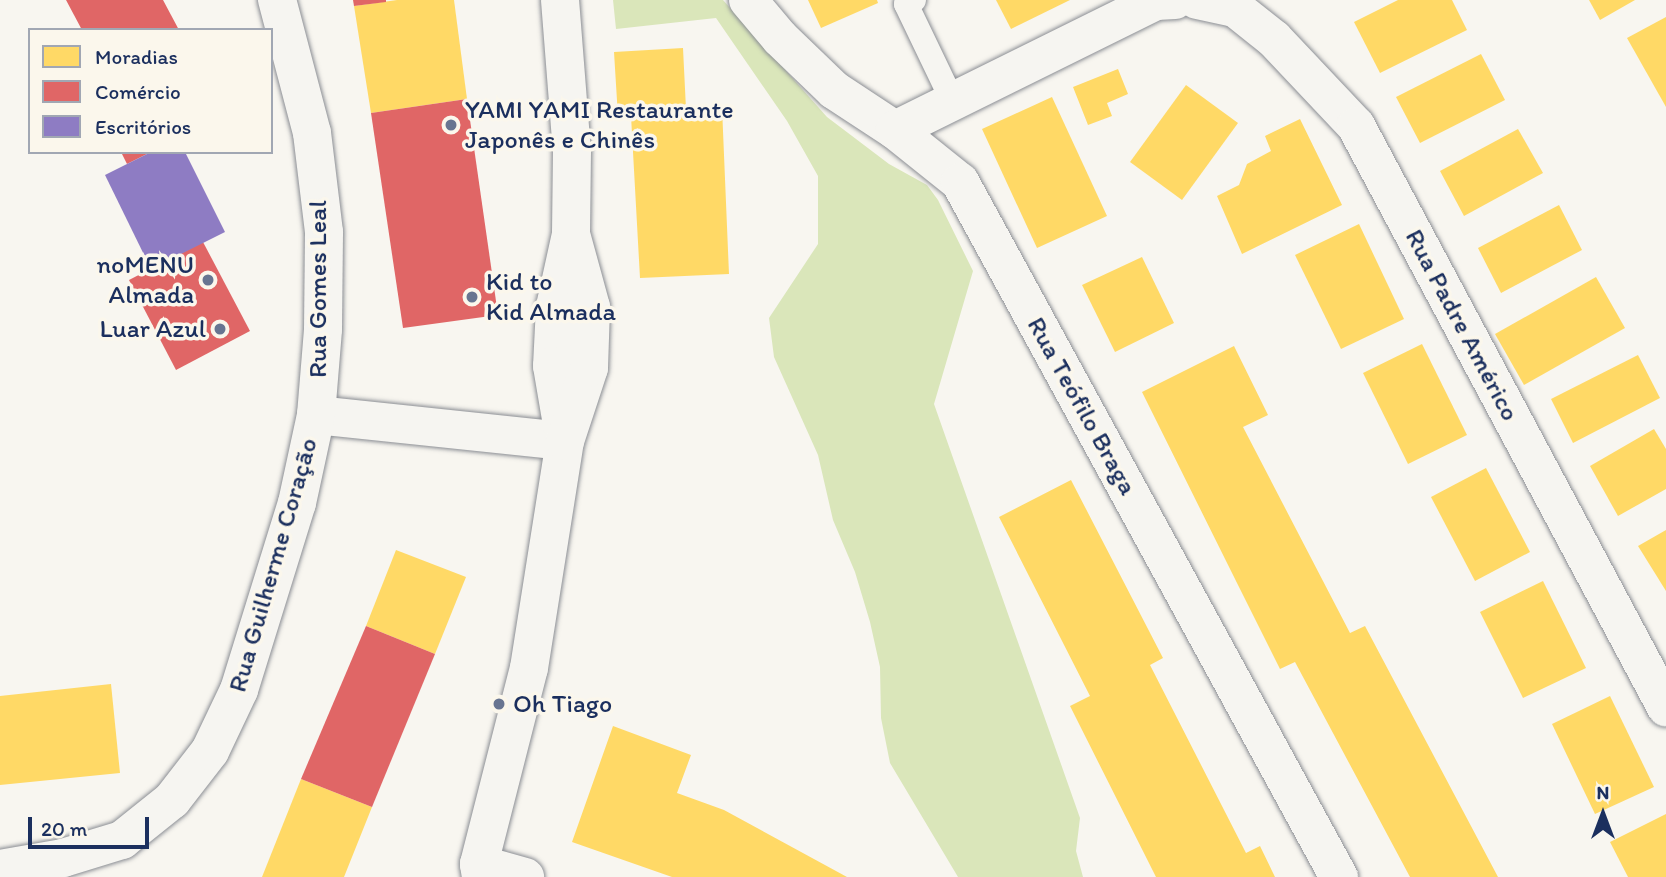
<!DOCTYPE html>
<html>
<head>
<meta charset="utf-8">
<style>
	body { margin:0 }
	#map { position:relative; width:1666px; height:877px; overflow:hidden; background:#f8f6f0; font-family:Itim,sans-serif }
	div>[style] { position:absolute }
	[style*='--x'] { left:calc(var(--x)*1px); top:calc(var(--y)*1px); width:calc(var(--w)*1px); rotate:calc(var(--a)*1deg) }
	.green>* { inset:0; background:#dae6ba }
	.homes>* { inset:0; background:#ffd966 }
	.shops>* { inset:0; background:#e06666 }
	.offices>* { inset:0; background:#8e7cc3 }
	.roads { filter:drop-shadow(0 0 2px #8b8e94) drop-shadow(0 0 2px #8b8e94) }
	.service>* { height:24px; margin:-12px; padding:0 12px; transform-origin:12px; border-radius:12px; background:#f6f5f1 }
	.minor>* { height:38px; margin:-19px; padding:0 19px; transform-origin:19px; border-radius:19px; background:#f6f5f1 }
	.tertiary>* { height:38px; margin:-19px; padding:0 19px; transform-origin:19px; border-radius:19px; background:#f6f5f1 }
	.dots>* { width:19px; height:19px; translate:-50% -50%; box-sizing:border-box; border:4px solid #fbf7ec; border-radius:50% }
	span { translate:-50% -50%; white-space:nowrap; text-align:center; line-height:1.15; -webkit-text-stroke:7px #fbf7ec; paint-order:stroke }
	.poi-label { font-size:26px; color:#1b2f5e }
	.left { translate:0 -50%; text-align:left }
	.right { translate:-100% -50%; text-align:right }
	.street-label { font-size:26px; color:#1b2f5e }
	.legend { position:absolute; left:28px; top:28px; width:245px; height:126px; box-sizing:border-box; background:#fbf7ec; border:2px solid #a1a7b3; margin:0; padding:9px 12px; list-style:none; font-size:21px; color:#1b2f5e }
	.legend li { display:flex; align-items:center; gap:14px; height:35px }
	.legend b { width:35px; border:2px solid #a1a7b3 }
	.north { position:absolute; left:1568px; top:779px; width:70px; height:70px; -webkit-text-stroke:5px #fbf7ec; paint-order:stroke; rotate:0deg; font-size:19px; font-weight:700; line-height:28px; text-align:center; color:#1b2f5e }
	.north::after { content:''; display:block; margin:auto; width:24px; height:32px; background:#1b2f5e; clip-path:polygon(50% 0,100% 100%,50% 72%,0 100%) }
	.scale { position:absolute; left:28px; top:817px; width:121px; height:32px; box-sizing:border-box; border:4px solid #1b2f5e; border-top:0; padding-left:9px; font-size:21px; line-height:24px; white-space:nowrap; color:#1b2f5e; -webkit-text-stroke:5px #fbf7ec; paint-order:stroke }
</style>
</head>
<body>
<div id="map">
	<div class="green">
		<div style="clip-path:polygon(613px 0,723px 0,827px 117px,889px 164px,927px 185px,938px 200px,973px 271px,934px 404px,1080px 818px,1076px 851px,1083px 877px,958px 877px,890px 763px,881px 718px,880px 667px,870px 622px,855px 572px,833px 520px,818px 455px,774px 357px,769px 318px,818px 244px,818px 176px,787px 121px,716px 18px,616px 29px)"></div>
	</div>
	<div class="homes">
		<div style="clip-path:polygon(397px 0,454px 0,467px 99px,371px 113px,354px 6px)"></div>
		<div style="clip-path:polygon(808px 0,877px 0,878px 3px,821px 28px)"></div>
		<div style="clip-path:polygon(996px 0,1070px 0,1011px 29px)"></div>
		<div style="clip-path:polygon(1398px 0,1452px 0,1467px 30px,1380px 73px,1354px 22px)"></div>
		<div style="clip-path:polygon(1589px 0,1635px 0,1600px 20px)"></div>
		<div style="clip-path:polygon(1666px 17px,1666px 107px,1627px 38px)"></div>
		<div style="clip-path:polygon(683px 48px,686px 109px,722px 107px,729px 274px,640px 278px,631px 116px,618px 117px,614px 52px)"></div>
		<div style="clip-path:polygon(1481px 54px,1505px 100px,1420px 143px,1396px 97px)"></div>
		<div style="clip-path:polygon(1118px 69px,1128px 94px,1107px 103px,1112px 116px,1088px 125px,1073px 87px)"></div>
		<div style="clip-path:polygon(1186px 85px,1238px 123px,1182px 200px,1130px 162px)"></div>
		<div style="clip-path:polygon(1052px 97px,1107px 216px,1037px 248px,982px 129px)"></div>
		<div style="clip-path:polygon(1300px 119px,1342px 205px,1242px 254px,1217px 196px,1239px 185px,1247px 164px,1271px 151px,1265px 136px)"></div>
		<div style="clip-path:polygon(1518px 129px,1543px 173px,1464px 216px,1440px 171px)"></div>
		<div style="clip-path:polygon(1559px 205px,1582px 250px,1501px 293px,1478px 248px)"></div>
		<div style="clip-path:polygon(1359px 224px,1404px 319px,1341px 349px,1295px 255px)"></div>
		<div style="clip-path:polygon(1142px 257px,1174px 323px,1115px 352px,1082px 285px)"></div>
		<div style="clip-path:polygon(1596px 277px,1625px 328px,1524px 385px,1495px 334px)"></div>
		<div style="clip-path:polygon(1422px 344px,1467px 435px,1408px 464px,1363px 373px)"></div>
		<div style="clip-path:polygon(1234px 346px,1268px 415px,1243px 427px,1350px 633px,1365px 626px,1498px 877px,1410px 877px,1295px 662px,1280px 669px,1237px 583px,1142px 392px)"></div>
		<div style="clip-path:polygon(1638px 355px,1660px 398px,1573px 443px,1551px 399px)"></div>
		<div style="clip-path:polygon(1654px 429px,1666px 449px,1666px 489px,1618px 516px,1590px 466px)"></div>
		<div style="clip-path:polygon(1486px 468px,1530px 552px,1475px 581px,1431px 497px)"></div>
		<div style="clip-path:polygon(1071px 480px,1163px 658px,1150px 665px,1246px 853px,1260px 846px,1275px 877px,1156px 877px,1070px 706px,1090px 696px,999px 517px)"></div>
		<div style="clip-path:polygon(1666px 530px,1666px 591px,1638px 546px)"></div>
		<div style="clip-path:polygon(396px 550px,466px 577px,435px 654px,366px 626px)"></div>
		<div style="clip-path:polygon(1543px 581px,1586px 668px,1523px 698px,1480px 612px)"></div>
		<div style="clip-path:polygon(111px 684px,120px 773px,0 785px,0 696px)"></div>
		<div style="clip-path:polygon(1610px 696px,1654px 787px,1595px 814px,1552px 724px)"></div>
		<div style="clip-path:polygon(613px 726px,691px 755px,677px 793px,724px 810px,847px 877px,672px 877px,572px 842px)"></div>
		<div style="clip-path:polygon(301px 779px,372px 807px,344px 877px,262px 877px)"></div>
		<div style="clip-path:polygon(1666px 814px,1666px 877px,1628px 877px,1610px 842px)"></div>
	</div>
	<div class="shops">
		<div style="clip-path:polygon(66px 0,163px 0,179px 30px,82px 30px)"></div>
		<div style="clip-path:polygon(353px 0,386px 0,386px 2px,354px 6px)"></div>
		<div style="clip-path:polygon(467px 99px,498px 315px,403px 328px,371px 113px)"></div>
		<div style="clip-path:polygon(121px 152px,151px 152px,127px 164px)"></div>
		<div style="clip-path:polygon(203px 242px,250px 331px,176px 370px,129px 280px)"></div>
		<div style="clip-path:polygon(366px 626px,435px 654px,372px 807px,301px 779px)"></div>
	</div>
	<div class="offices">
		<div style="clip-path:polygon(151px 152px,185px 152px,225px 232px,151px 269px,105px 175px)"></div>
	</div>
	<div class="roads">
		<div class="service">
			<div style="--x:914;--y:0;--w:9;--a:153"></div>
			<div style="--x:906;--y:4;--w:109;--a:64.4"></div>
		</div>
		<div class="minor">
			<div style="--x:748;--y:0;--w:50;--a:49.9"></div>
			<div style="--x:780;--y:38;--w:75;--a:43.9"></div>
			<div style="--x:834;--y:90;--w:73;--a:33.3"></div>
			<div style="--x:895;--y:130;--w:83;--a:38.7"></div>
			<div style="--x:960;--y:182;--w:792;--a:61.4"></div>
			<div style="--x:1197;--y:0;--w:39;--a:12"></div>
			<div style="--x:1235;--y:8;--w:50;--a:38.5"></div>
			<div style="--x:1274;--y:39;--w:120;--a:46.7"></div>
			<div style="--x:1356;--y:126;--w:659;--a:61.92"></div>
			<div style="--x:895;--y:130;--w:291;--a:-26.3"></div>
			<div style="--x:1156;--y:1;--w:19;--a:-3"></div>
			<div style="--x:316;--y:415;--w:250;--a:6"></div>
			<div style="--x:0;--y:869;--w:64;--a:-9.9"></div>
			<div style="--x:63;--y:858;--w:62;--a:-17"></div>
			<div style="--x:122;--y:840;--w:64;--a:-38.7"></div>
			<div style="--x:172;--y:800;--w:62;--a:-52.2"></div>
			<div style="--x:210;--y:751;--w:68;--a:-64.6"></div>
			<div style="--x:239;--y:690;--w:196;--a:-72.8"></div>
			<div style="--x:297;--y:503;--w:90;--a:-77.8"></div>
			<div style="--x:316;--y:415;--w:86;--a:-85.3"></div>
			<div style="--x:323;--y:329;--w:97;--a:-89.4"></div>
			<div style="--x:324;--y:232;--w:100;--a:-96.9"></div>
			<div style="--x:312;--y:133;--w:138;--a:-104.7"></div>
		</div>
		<div class="tertiary">
			<div style="--x:560;--y:0;--w:151;--a:85.5"></div>
			<div style="--x:572;--y:151;--w:83;--a:90.7"></div>
			<div style="--x:571;--y:234;--w:75;--a:102.4"></div>
			<div style="--x:555;--y:307;--w:59;--a:92.9"></div>
			<div style="--x:552;--y:366;--w:71;--a:80.3"></div>
			<div style="--x:479;--y:864;--w:48;--a:15.8"></div>
			<div style="--x:481;--y:877;--w:13;--a:-99"></div>
			<div style="--x:479;--y:864;--w:202;--a:-75.7"></div>
			<div style="--x:529;--y:668;--w:230;--a:-81"></div>
			<div style="--x:565;--y:441;--w:77;--a:-71.8"></div>
			<div style="--x:589;--y:368;--w:61;--a:-88.1"></div>
			<div style="--x:591;--y:307;--w:76;--a:-105.3"></div>
		</div>
	</div>
	<div class="dots">
		<div style="left:451px;top:125px;background:#687591"></div>
		<div style="left:208px;top:280px;background:#687591"></div>
		<div style="left:472px;top:297px;background:#687591"></div>
		<div style="left:220px;top:329px;background:#687591"></div>
		<div style="left:499px;top:704px;background:#687591"></div>
	</div>
	<div class="poi-label">
		<span class="left" style="left:465px;top:125px">YAMI YAMI Restaurante<br>Japonês e Chinês</span>
		<span class="right" style="left:194px;top:280px">noMENU<br>Almada</span>
		<span class="left" style="left:486px;top:297px">Kid to<br>Kid Almada</span>
		<span class="right" style="left:206px;top:329px">Luar Azul</span>
		<span class="left" style="left:513px;top:704px">Oh Tiago</span>
	</div>
	<div class="street-label">
		<span style="left:318px;top:289px;rotate:-90deg">Rua Gomes Leal</span>
		<span style="left:1462px;top:325px;rotate:62deg">Rua Padre Américo</span>
		<span style="left:1082px;top:406px;rotate:61deg">Rua Teófilo Braga</span>
		<span style="left:273px;top:565px;rotate:-74deg">Rua Guilherme Coração</span>
	</div>
	<ul class="legend">
	<li><b style="height:19px;background:#ffd966"></b>Moradias</li>
	<li><b style="height:19px;background:#e06666"></b>Comércio</li>
	<li><b style="height:19px;background:#8e7cc3"></b>Escritórios</li>
	</ul>
	<div class="north">N</div>
	<div class="scale">20 m</div>
</div>
</body>
</html>
